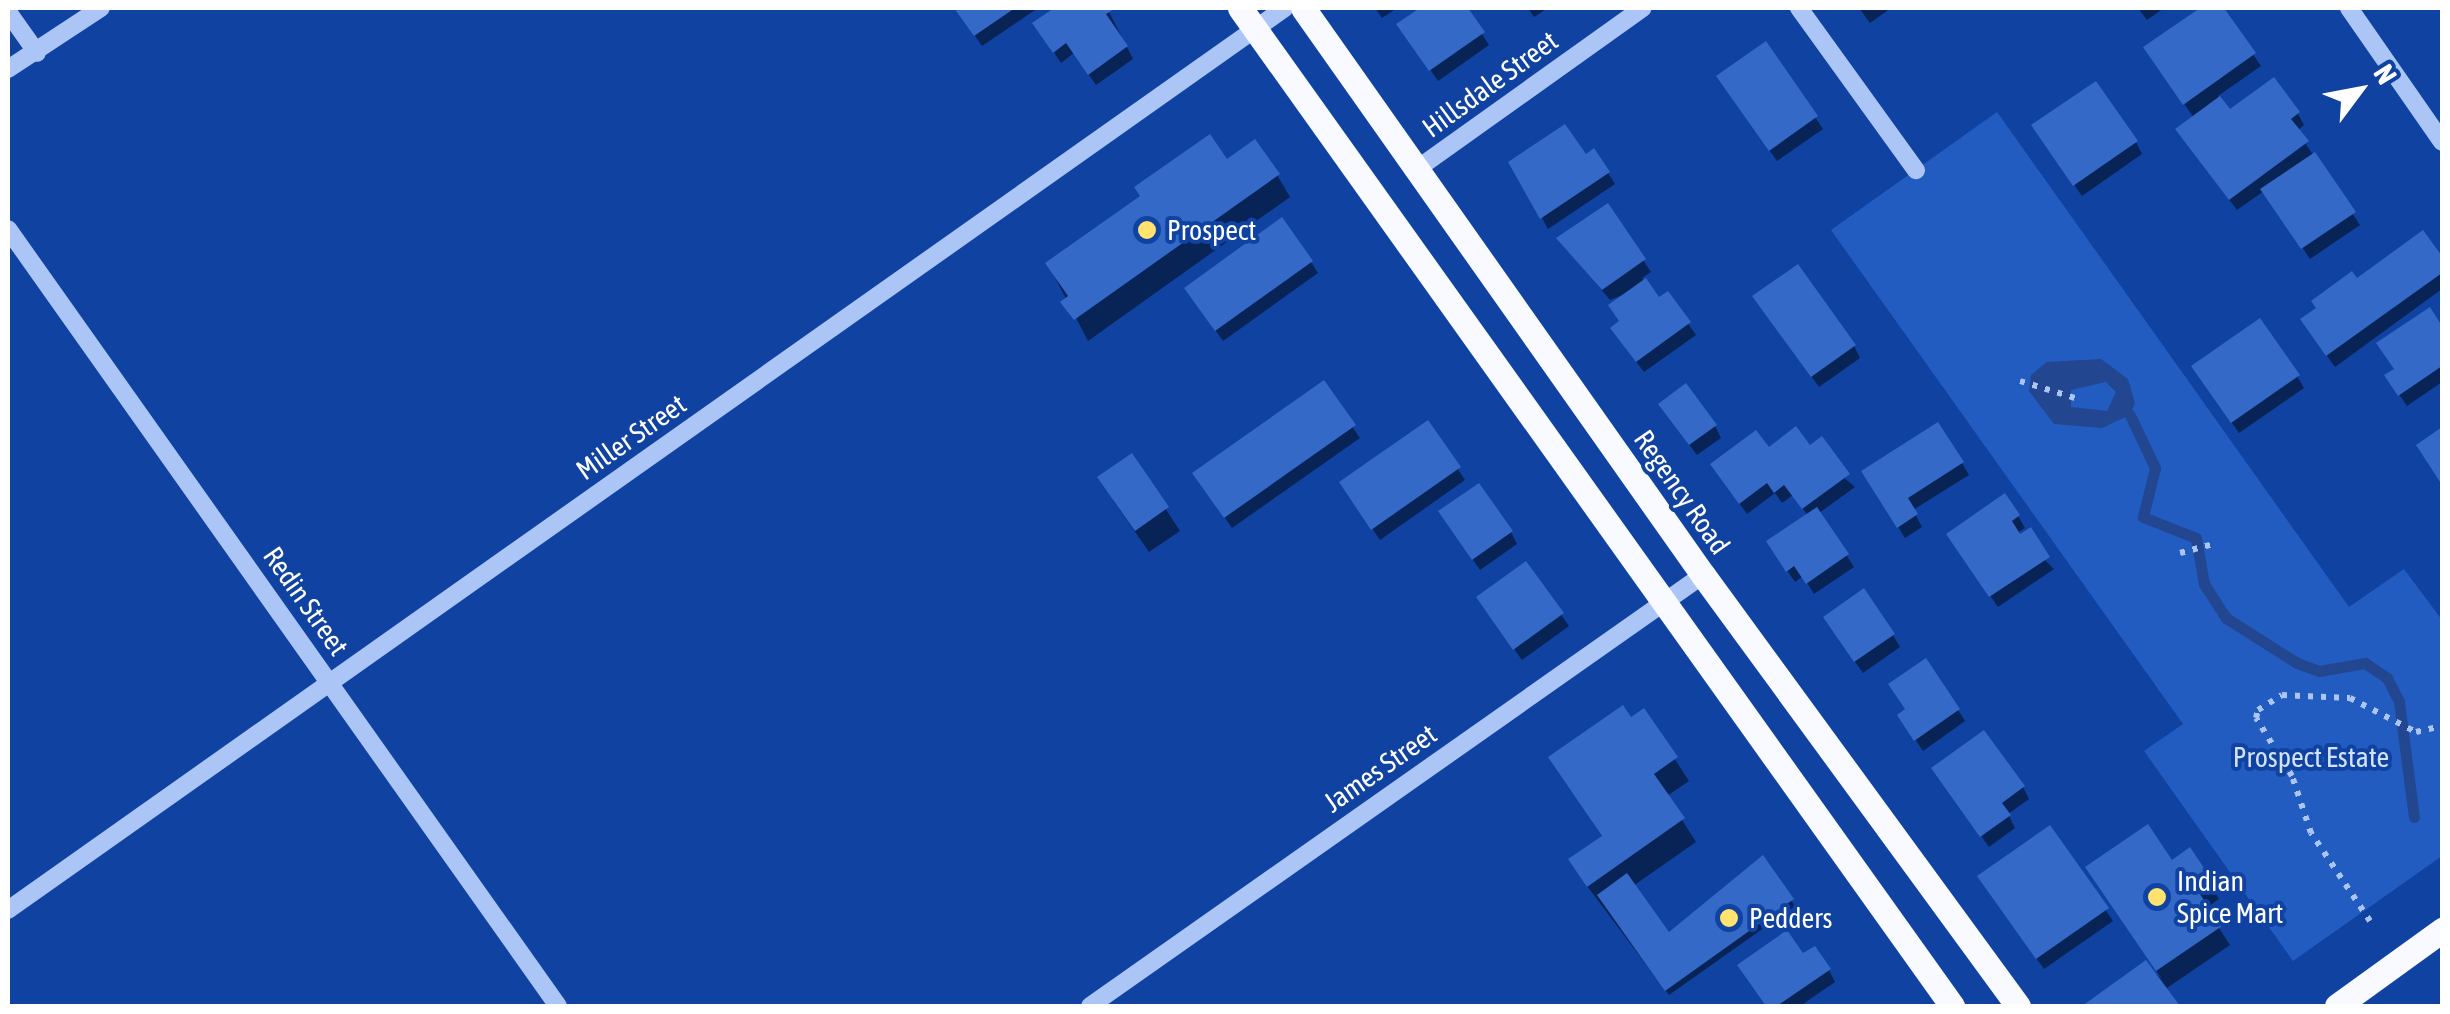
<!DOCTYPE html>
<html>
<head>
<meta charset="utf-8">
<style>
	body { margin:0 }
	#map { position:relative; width:2450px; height:1014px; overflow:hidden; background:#1042a2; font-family:"Asap Condensed",sans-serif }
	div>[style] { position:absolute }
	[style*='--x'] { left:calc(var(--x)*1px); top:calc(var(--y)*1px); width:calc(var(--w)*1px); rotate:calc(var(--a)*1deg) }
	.green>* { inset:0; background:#235cc1 }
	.water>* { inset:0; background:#224690 }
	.shadow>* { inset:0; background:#0007 }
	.stream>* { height:11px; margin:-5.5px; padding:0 5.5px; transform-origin:5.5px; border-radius:5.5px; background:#224690 }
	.building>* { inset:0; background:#3469c7 }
	.path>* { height:6px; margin-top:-3px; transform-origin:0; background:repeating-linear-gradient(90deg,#aac5f6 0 5px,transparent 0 13px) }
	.minor>* { height:18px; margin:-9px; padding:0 9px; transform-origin:9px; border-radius:9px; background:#aac5f6 }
	.major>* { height:25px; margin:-12.5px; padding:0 12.5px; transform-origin:12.5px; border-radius:12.5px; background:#f8faff }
	.dots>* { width:28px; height:28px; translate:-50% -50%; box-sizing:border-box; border:5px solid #1042a2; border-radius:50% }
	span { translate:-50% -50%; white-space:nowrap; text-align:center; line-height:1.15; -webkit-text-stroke:8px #1042a2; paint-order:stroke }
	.street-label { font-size:28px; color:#fff }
	.poi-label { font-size:28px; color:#fff }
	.left { translate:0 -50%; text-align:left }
	.park-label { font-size:28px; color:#d3e3fe }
	.frame { position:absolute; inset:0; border:10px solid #fff; pointer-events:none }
	.north { position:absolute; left:2310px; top:40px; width:100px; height:100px; -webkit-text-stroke:8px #1042a2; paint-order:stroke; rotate:58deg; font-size:28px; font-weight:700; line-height:40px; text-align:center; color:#fff }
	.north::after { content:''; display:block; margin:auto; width:35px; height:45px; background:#fff; clip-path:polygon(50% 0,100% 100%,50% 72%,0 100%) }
</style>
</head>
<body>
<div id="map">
	<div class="green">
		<div style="clip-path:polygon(1997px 112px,2349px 607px,2404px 569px,2442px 620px,2442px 856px,2293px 961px,2144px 751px,2183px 724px,1831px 230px)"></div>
	</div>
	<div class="water">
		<div style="clip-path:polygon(evenodd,2101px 359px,2128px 379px,2135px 403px,2130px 415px,2102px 428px,2054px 424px,2029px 391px,2031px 375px,2047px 362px,2101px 359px,2106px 382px,2116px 392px,2107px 411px,2071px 407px,2071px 390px,2106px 382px)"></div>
	</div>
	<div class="shadow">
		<div style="clip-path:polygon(956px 8px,1038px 8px,982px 46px)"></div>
		<div style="clip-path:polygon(1058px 8px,1107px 8px,1133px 59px,1096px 85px,1074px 53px,1061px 63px,1035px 24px)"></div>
		<div style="clip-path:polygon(1375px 8px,1397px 8px,1382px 18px)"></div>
		<div style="clip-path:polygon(1425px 8px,1465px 8px,1489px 45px,1438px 81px,1400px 25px)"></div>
		<div style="clip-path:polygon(1528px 8px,1548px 8px,1534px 17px)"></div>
		<div style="clip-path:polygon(1859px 8px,1891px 8px,1870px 23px)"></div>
		<div style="clip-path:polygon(2138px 8px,2164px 8px,2147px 20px)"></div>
		<div style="clip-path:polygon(2204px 8px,2221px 8px,2261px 66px,2218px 96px,2230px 113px,2298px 114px,2304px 125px,2297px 131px,2360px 225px,2310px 259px,2264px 191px,2237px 210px,2185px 141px,2194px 118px,2146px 48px)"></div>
		<div style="clip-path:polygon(1765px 44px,1823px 129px,1777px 161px,1726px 88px)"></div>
		<div style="clip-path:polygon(2041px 138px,2136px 142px,2142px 154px,2082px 196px)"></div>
		<div style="clip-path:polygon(1227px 162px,1277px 175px,1290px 197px,1088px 341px,1048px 264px)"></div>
		<div style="clip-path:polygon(1512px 163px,1608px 173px,1615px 184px,1548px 229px)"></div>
		<div style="clip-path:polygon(1608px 206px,1651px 272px,1642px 278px,1658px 300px,1667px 294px,1696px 335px,1644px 372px,1620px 340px,1630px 292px,1610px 300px,1559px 239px)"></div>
		<div style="clip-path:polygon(2423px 233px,2442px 260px,2442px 289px,2335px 367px,2310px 332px)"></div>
		<div style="clip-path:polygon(1311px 262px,1318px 273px,1223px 341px,1194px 300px)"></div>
		<div style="clip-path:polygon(1762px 308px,1854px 346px,1860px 358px,1819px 387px)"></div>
		<div style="clip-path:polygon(2429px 311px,2442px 330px,2442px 382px,2407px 406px,2394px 387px,2396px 370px)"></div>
		<div style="clip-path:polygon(2297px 376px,2304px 388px,2239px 433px,2201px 378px)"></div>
		<div style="clip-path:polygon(1323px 384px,1360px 438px,1232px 528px,1202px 485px)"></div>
		<div style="clip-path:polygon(1668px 416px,1715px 426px,1721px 438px,1697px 455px)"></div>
		<div style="clip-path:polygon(1428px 424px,1465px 480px,1380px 540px,1349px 494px)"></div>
		<div style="clip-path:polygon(1809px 448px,1855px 487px,1819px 513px,1854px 567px,1814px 594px,1803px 576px,1795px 582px,1776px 554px,1808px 516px,1793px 495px,1782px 503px,1775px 493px,1747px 514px,1720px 477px,1768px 450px)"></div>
		<div style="clip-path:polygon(1132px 457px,1180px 531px,1149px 552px,1113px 500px)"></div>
		<div style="clip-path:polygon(1962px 463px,1969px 475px,1913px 510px,1922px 527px,1905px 538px,1871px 483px)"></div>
		<div style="clip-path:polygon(2018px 516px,2025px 528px,2017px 533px,2054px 569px,1998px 607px,1956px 546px)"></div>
		<div style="clip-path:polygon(1448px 524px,1511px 532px,1517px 544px,1480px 570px)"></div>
		<div style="clip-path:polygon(1526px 564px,1569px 626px,1522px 660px,1486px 610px)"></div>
		<div style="clip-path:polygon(1832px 629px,1893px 635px,1900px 647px,1863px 673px)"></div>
		<div style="clip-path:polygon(1958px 710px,1965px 721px,1923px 751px,1907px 727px)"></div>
		<div style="clip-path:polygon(1644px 711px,1689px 781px,1667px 796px,1696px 842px,1633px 886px,1668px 936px,1762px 859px,1795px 906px,1669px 995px,1584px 882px,1603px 838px,1551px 758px)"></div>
		<div style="clip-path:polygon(1941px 781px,2023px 787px,2029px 799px,2008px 814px,2015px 828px,1989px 847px)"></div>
		<div style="clip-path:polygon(2050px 829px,2113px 921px,2044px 969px,1987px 888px)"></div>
		<div style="clip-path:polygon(2171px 863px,2209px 881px,2219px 899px,2206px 908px,2230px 945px,2164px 990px,2176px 1006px,2086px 1006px,2145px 964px,2162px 979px,2098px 885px)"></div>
		<div style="clip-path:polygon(1803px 957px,1829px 970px,1835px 982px,1800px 1006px,1767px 1006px,1747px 977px)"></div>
	</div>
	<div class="stream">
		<div style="--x:2130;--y:415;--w:59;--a:64.7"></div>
		<div style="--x:2155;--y:468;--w:50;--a:103.8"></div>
		<div style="--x:2143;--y:517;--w:57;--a:21.6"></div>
		<div style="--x:2196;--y:538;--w:47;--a:80.1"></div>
		<div style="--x:2204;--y:584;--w:40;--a:57.1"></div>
		<div style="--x:2226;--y:618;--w:84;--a:32.4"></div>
		<div style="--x:2297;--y:663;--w:23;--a:20"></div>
		<div style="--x:2319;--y:671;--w:47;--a:-9.9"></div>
		<div style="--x:2365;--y:663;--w:27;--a:34"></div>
		<div style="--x:2387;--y:678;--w:27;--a:63"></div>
		<div style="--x:2399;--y:702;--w:116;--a:82.6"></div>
	</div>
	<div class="building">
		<div style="clip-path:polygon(954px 8px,1015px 8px,974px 36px)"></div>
		<div style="clip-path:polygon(1054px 8px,1116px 8px,1106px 14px,1128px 46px,1088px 75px,1066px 43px,1053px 53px,1032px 23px)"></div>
		<div style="clip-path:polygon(1420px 8px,1468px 8px,1485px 32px,1429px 71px,1396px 24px)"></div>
		<div style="clip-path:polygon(2200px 8px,2224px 8px,2256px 53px,2183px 105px,2143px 47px)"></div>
		<div style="clip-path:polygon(1766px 41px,1818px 116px,1769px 151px,1716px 76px)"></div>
		<div style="clip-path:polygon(2274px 77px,2300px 112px,2291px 119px,2309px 141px,2229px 200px,2175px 129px,2220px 96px,2230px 109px)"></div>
		<div style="clip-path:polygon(2096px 81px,2138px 141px,2073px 186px,2031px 125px)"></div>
		<div style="clip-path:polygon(1565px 124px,1586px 154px,1594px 148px,1610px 172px,1540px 219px,1508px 162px)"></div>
		<div style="clip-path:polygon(1210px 134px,1227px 159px,1255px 139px,1280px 174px,1074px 320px,1060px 302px,1068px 296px,1045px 263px,1140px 196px,1134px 187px)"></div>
		<div style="clip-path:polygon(2315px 152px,2356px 212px,2301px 249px,2260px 189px)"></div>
		<div style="clip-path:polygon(1608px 203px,1646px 259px,1602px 290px,1556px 238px)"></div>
		<div style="clip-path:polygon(1282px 217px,1313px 261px,1215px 331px,1184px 288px)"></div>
		<div style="clip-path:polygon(2423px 230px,2442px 256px,2442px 273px,2326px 356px,2300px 319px,2316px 308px,2311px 301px,2352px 271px,2357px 278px)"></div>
		<div style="clip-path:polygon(1798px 264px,1856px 345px,1811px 377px,1752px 296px)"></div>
		<div style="clip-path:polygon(1646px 278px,1659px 297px,1668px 291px,1691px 322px,1636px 362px,1610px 328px,1619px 321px,1608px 305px)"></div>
		<div style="clip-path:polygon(2430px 307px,2442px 326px,2442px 366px,2398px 396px,2384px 375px,2394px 369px,2376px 343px)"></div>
		<div style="clip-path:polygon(2260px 318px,2300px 375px,2231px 423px,2191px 366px)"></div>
		<div style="clip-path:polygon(1324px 380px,1356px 425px,1224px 518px,1192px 473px)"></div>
		<div style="clip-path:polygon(1686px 383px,1717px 425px,1689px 445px,1658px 404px)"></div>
		<div style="clip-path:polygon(1428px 420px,1461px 467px,1371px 530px,1339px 482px)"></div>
		<div style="clip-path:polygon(1938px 422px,1964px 462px,1908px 498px,1918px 514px,1897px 528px,1861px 471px)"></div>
		<div style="clip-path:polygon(1796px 426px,1810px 445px,1822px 436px,1850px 474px,1802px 509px,1784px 485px,1774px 493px,1767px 483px,1739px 504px,1710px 464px,1756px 430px,1769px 447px)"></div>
		<div style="clip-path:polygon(2442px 427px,2442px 485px,2416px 445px)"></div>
		<div style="clip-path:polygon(1132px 453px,1169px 507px,1135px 531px,1097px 477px)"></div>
		<div style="clip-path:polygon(1479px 483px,1513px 531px,1472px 560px,1438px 511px)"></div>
		<div style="clip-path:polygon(2005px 493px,2020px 515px,2012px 521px,2020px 534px,2031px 527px,2050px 557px,1989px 597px,1946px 534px)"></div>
		<div style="clip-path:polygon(1817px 507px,1849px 554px,1806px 584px,1794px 566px,1786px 572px,1766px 541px)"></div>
		<div style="clip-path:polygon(1526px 561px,1564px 613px,1513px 650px,1476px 597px)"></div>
		<div style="clip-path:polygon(1864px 588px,1895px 634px,1854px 662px,1823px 617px)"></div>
		<div style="clip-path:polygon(1926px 658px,1960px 709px,1914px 741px,1897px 715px,1905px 709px,1888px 684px)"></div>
		<div style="clip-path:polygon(1623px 705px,1631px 717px,1644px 708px,1678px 757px,1654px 774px,1685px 818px,1587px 887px,1568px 859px,1602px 836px,1548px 757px)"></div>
		<div style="clip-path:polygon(1984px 730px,2025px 786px,2002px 803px,2011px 815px,1980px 837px,1931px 768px)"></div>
		<div style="clip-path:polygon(2148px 824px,2172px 860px,2190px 847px,2212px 880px,2197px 890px,2222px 926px,2156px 971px,2085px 867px)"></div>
		<div style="clip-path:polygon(2050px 825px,2109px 908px,2036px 959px,1977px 876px)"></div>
		<div style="clip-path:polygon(1763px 855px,1794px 899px,1665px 991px,1597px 895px,1627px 873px,1669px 932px)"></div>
		<div style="clip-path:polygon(1787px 930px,1803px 953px,1815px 946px,1831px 969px,1777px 1006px,1766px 1006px,1737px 965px)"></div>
		<div style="clip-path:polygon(2146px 960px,2180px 1006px,2082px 1006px)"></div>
	</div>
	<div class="path">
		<div style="--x:2020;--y:381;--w:58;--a:17.2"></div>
		<div style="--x:2180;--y:553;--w:35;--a:-15"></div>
		<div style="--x:2370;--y:921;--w:106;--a:-123.8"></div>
		<div style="--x:2311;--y:833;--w:60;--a:-108.4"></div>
		<div style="--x:2292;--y:776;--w:68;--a:-121.8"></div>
		<div style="--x:2256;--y:718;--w:8;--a:-76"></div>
		<div style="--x:2258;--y:710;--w:28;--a:-32"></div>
		<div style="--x:2282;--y:695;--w:68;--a:2.5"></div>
		<div style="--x:2350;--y:698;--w:74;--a:27.3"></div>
		<div style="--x:2416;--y:732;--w:27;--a:-13"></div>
	</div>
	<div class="minor">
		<div style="--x:1799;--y:8;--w:200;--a:54.2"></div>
		<div style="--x:2349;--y:8;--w:163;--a:55.2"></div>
		<div style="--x:8;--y:12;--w:50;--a:54.7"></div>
		<div style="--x:8;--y:69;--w:111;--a:-33.3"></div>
		<div style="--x:1417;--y:169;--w:277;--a:-35.5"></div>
		<div style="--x:8;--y:229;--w:952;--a:54.71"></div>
		<div style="--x:8;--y:910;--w:1563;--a:-35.24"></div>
		<div style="--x:1090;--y:1006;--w:749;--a:-35.11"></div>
	</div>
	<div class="major">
		<div style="--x:1240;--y:8;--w:1226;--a:54.49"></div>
		<div style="--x:1303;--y:8;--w:694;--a:54.8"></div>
		<div style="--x:1703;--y:575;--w:534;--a:53.84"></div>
		<div style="--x:2337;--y:1006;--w:130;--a:-35.9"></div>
	</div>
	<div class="dots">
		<div style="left:1147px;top:230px;background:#ffe36e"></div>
		<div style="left:2157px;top:897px;background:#ffe36e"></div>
		<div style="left:1729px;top:918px;background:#ffe36e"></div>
	</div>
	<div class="street-label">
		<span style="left:1490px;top:84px;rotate:-36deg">Hillsdale Street</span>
		<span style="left:631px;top:437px;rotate:-35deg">Miller Street</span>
		<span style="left:1682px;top:492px;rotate:55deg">Regency Road</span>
		<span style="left:306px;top:601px;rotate:55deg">Redin Street</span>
		<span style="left:1380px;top:768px;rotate:-35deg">James Street</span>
	</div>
	<div class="poi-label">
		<span class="left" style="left:1167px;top:230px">Prospect</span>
		<span class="left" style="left:2177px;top:897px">Indian<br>Spice Mart</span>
		<span class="left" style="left:1749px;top:918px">Pedders</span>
	</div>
	<div class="park-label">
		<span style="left:2311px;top:757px">Prospect Estate</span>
	</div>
	<div class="frame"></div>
	<div class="north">N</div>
</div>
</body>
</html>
